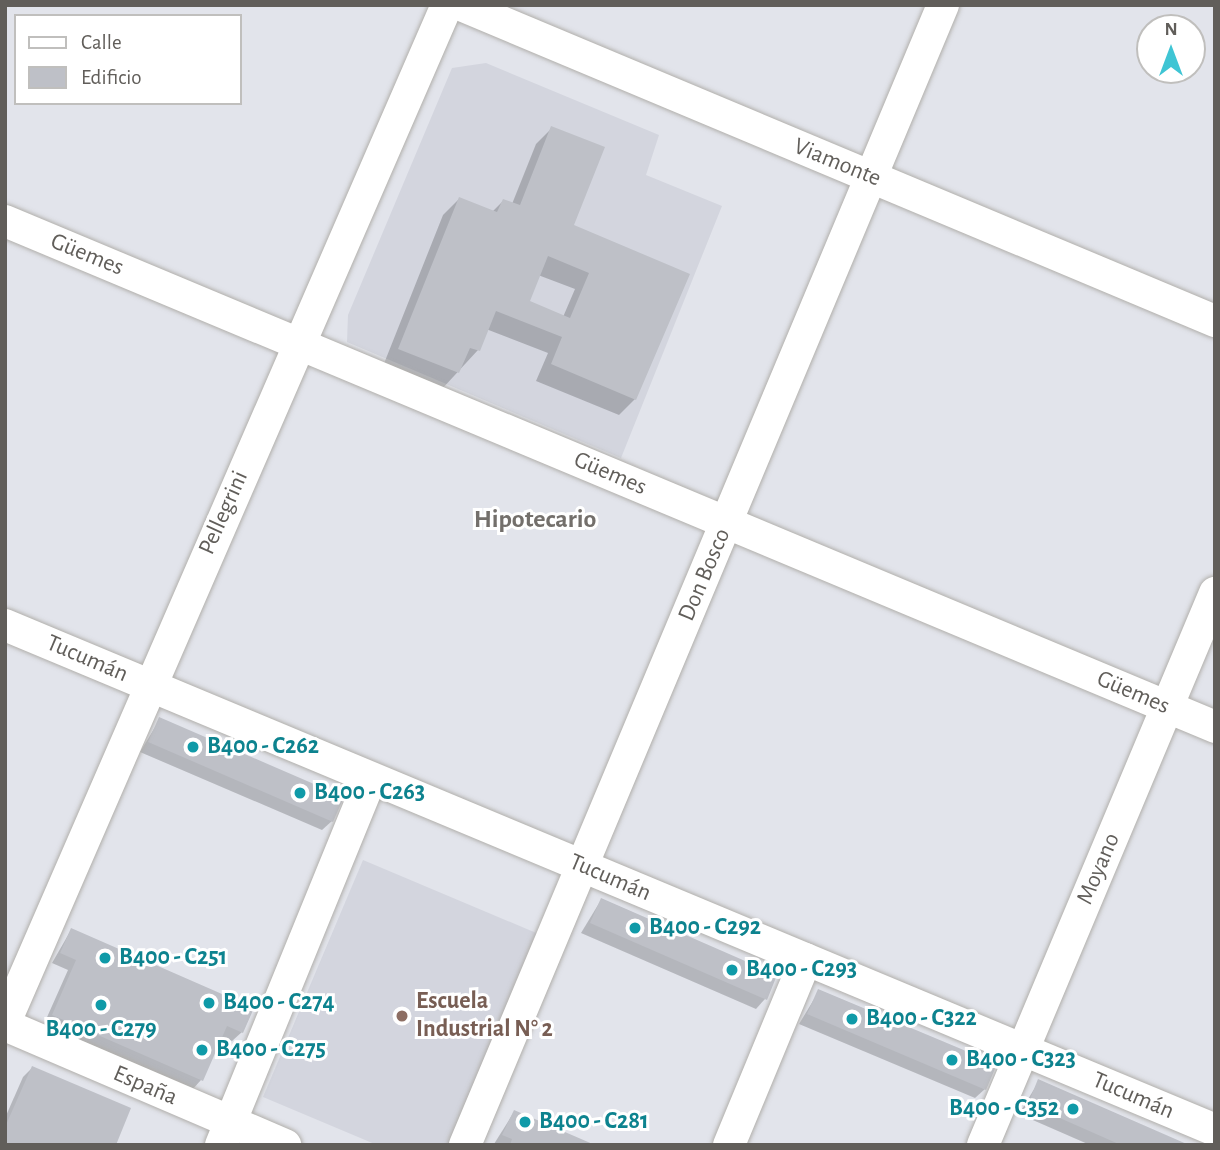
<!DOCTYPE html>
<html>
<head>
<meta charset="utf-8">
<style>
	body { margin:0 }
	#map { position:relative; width:1220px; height:1150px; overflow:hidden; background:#e2e4eb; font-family:"Alegreya Sans",sans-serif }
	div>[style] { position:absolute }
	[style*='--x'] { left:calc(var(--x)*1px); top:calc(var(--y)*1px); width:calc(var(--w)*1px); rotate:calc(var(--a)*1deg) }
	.education>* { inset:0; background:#d3d5de }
	.shadow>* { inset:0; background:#0003 }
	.building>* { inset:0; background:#bec0c7 }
	.roads { filter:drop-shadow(0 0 2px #b1afab) drop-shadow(0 0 2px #b1afab) }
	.minor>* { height:32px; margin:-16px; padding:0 16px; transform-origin:16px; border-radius:16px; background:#fff }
	.dots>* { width:19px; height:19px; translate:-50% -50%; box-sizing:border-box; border:4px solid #fff; border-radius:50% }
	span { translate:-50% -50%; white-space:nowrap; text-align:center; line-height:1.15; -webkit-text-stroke:6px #fff; paint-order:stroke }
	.street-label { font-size:24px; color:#615e5a }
	.culture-label { font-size:24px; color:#0d838f; font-weight:700 }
	.left { translate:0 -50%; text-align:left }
	.right { translate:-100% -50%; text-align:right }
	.education-label { font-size:24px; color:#785e54; font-weight:700 }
	.neighbourhood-label { font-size:26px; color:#736f6b; font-weight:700 }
	.frame { position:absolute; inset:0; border:7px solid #615e5a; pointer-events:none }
	.legend { position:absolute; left:14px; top:14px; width:228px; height:91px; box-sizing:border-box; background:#fff; border:2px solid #c0bfbd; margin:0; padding:9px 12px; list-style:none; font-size:21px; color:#615e5a }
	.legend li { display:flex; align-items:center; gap:14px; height:35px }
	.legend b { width:35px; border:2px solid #c0bfbd }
	.north { position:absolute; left:1136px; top:14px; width:70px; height:70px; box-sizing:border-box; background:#fff; border:2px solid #c0bfbd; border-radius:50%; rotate:0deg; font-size:19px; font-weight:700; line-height:28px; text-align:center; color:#615e5a }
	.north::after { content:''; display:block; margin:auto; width:24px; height:32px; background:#3fc5d4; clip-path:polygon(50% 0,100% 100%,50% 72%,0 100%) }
</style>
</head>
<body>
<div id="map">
	<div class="education">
		<div style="clip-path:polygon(486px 63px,659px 135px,646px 175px,722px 206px,621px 458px,347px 342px,348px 315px,452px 68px)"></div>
		<div style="clip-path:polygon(363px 860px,541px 935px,452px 1145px,377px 1145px,263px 1097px)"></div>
	</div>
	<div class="shadow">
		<div style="clip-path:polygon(evenodd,552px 128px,572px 226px,635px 399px,619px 415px,536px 381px,548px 353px,486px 329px,478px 350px,442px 389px,383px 366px,443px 215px,459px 199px,492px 212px,503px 201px,512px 204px,536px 144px,552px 128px,538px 275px,575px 289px,563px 317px,527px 302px,538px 275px)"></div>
		<div style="clip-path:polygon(160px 719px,332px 821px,322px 830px,140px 752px)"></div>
		<div style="clip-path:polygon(601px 900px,775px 976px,765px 999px,756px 1009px,581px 933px)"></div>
		<div style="clip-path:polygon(71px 930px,242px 1032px,232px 1041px,220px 1036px,201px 1080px,192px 1090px,44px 1024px,68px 970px,52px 963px)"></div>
		<div style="clip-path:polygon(819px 991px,985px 1089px,975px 1098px,799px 1024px)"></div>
		<div style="clip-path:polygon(32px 1068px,5px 1145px,5px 1118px,23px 1077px)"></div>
		<div style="clip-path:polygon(1039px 1081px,1185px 1145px,1090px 1145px,1019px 1114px)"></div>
		<div style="clip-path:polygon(514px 1112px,590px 1145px,494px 1144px)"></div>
	</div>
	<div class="building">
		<div style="clip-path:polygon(evenodd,551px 126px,605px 147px,574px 225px,690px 274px,636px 400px,551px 364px,562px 337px,496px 311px,480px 351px,470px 348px,459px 373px,398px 349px,459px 197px,497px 212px,503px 199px,520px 205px,551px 126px,548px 256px,589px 273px,570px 318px,530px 301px,548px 256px)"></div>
		<div style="clip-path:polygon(159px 717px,344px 797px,333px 822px,148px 742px)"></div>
		<div style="clip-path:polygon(601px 898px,777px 975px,767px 1000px,590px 923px)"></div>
		<div style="clip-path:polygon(71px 928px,254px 1008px,243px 1033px,227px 1026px,203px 1081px,52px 1015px,76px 960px,60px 953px)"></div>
		<div style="clip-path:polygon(818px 989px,997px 1064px,986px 1090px,807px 1014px)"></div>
		<div style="clip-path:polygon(32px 1066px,131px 1108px,116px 1145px,5px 1145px,5px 1127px)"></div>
		<div style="clip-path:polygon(1038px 1079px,1118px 1114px,1189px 1145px,1121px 1145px,1028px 1104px)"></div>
		<div style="clip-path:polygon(514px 1110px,595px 1145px,510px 1145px,512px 1139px,502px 1135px)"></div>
	</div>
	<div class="roads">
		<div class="minor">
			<div style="--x:461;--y:5;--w:818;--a:22.74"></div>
			<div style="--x:5;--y:221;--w:1312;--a:22.69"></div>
			<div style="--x:5;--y:625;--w:1311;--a:22.65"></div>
			<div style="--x:5;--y:1022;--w:1109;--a:-66.51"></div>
			<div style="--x:5;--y:1025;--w:305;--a:23.2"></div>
			<div style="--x:221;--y:1145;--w:396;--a:-67.8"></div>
			<div style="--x:465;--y:1145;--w:1236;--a:-67.25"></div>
			<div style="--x:729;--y:1145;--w:201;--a:-67.5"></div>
			<div style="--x:983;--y:1145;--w:599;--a:-67.2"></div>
		</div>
	</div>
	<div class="dots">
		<div style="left:193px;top:747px;background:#0f9aa8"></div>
		<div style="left:300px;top:793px;background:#0f9aa8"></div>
		<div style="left:635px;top:928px;background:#0f9aa8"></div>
		<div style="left:105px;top:958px;background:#0f9aa8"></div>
		<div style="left:732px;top:970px;background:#0f9aa8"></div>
		<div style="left:209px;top:1003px;background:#0f9aa8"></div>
		<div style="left:101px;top:1005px;background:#0f9aa8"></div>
		<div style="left:402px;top:1016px;background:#8d6e63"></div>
		<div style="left:852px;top:1019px;background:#0f9aa8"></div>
		<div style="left:202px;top:1050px;background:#0f9aa8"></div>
		<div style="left:952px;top:1060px;background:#0f9aa8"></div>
		<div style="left:1073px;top:1109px;background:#0f9aa8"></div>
		<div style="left:525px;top:1122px;background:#0f9aa8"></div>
	</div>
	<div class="street-label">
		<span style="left:837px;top:163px;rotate:22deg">Viamonte</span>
		<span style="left:87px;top:255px;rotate:22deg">Güemes</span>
		<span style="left:610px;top:474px;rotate:23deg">Güemes</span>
		<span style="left:224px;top:513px;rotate:-66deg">Pellegrini</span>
		<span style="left:705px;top:575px;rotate:-67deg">Don Bosco</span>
		<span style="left:87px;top:659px;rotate:23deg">Tucumán</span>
		<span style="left:1133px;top:693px;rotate:23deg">Güemes</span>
		<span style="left:1099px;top:869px;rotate:-67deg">Moyano</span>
		<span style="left:610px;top:878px;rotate:23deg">Tucumán</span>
		<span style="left:145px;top:1086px;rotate:23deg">España</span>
		<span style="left:1133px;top:1096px;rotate:23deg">Tucumán</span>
	</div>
	<div class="culture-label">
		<span class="left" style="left:207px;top:747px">B400 - C262</span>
		<span class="left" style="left:314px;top:793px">B400 - C263</span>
		<span class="left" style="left:649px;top:928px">B400 - C292</span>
		<span class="left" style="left:119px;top:958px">B400 - C251</span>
		<span class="left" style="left:746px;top:970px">B400 - C293</span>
		<span class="left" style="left:223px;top:1003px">B400 - C274</span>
		<span class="left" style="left:866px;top:1019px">B400 - C322</span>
		<span style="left:101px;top:1030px">B400 - C279</span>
		<span class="left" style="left:216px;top:1050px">B400 - C275</span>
		<span class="left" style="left:966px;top:1060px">B400 - C323</span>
		<span class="right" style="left:1059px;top:1109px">B400 - C352</span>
		<span class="left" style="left:539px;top:1122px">B400 - C281</span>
	</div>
	<div class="education-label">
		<span class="left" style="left:416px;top:1016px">Escuela<br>Industrial N° 2</span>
	</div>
	<div class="neighbourhood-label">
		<span style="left:535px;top:520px">Hipotecario</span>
	</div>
	<div class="frame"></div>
	<ul class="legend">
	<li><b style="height:9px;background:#fff"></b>Calle</li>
	<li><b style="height:19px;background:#bec0c7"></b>Edificio</li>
	</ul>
	<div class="north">N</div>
</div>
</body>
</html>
